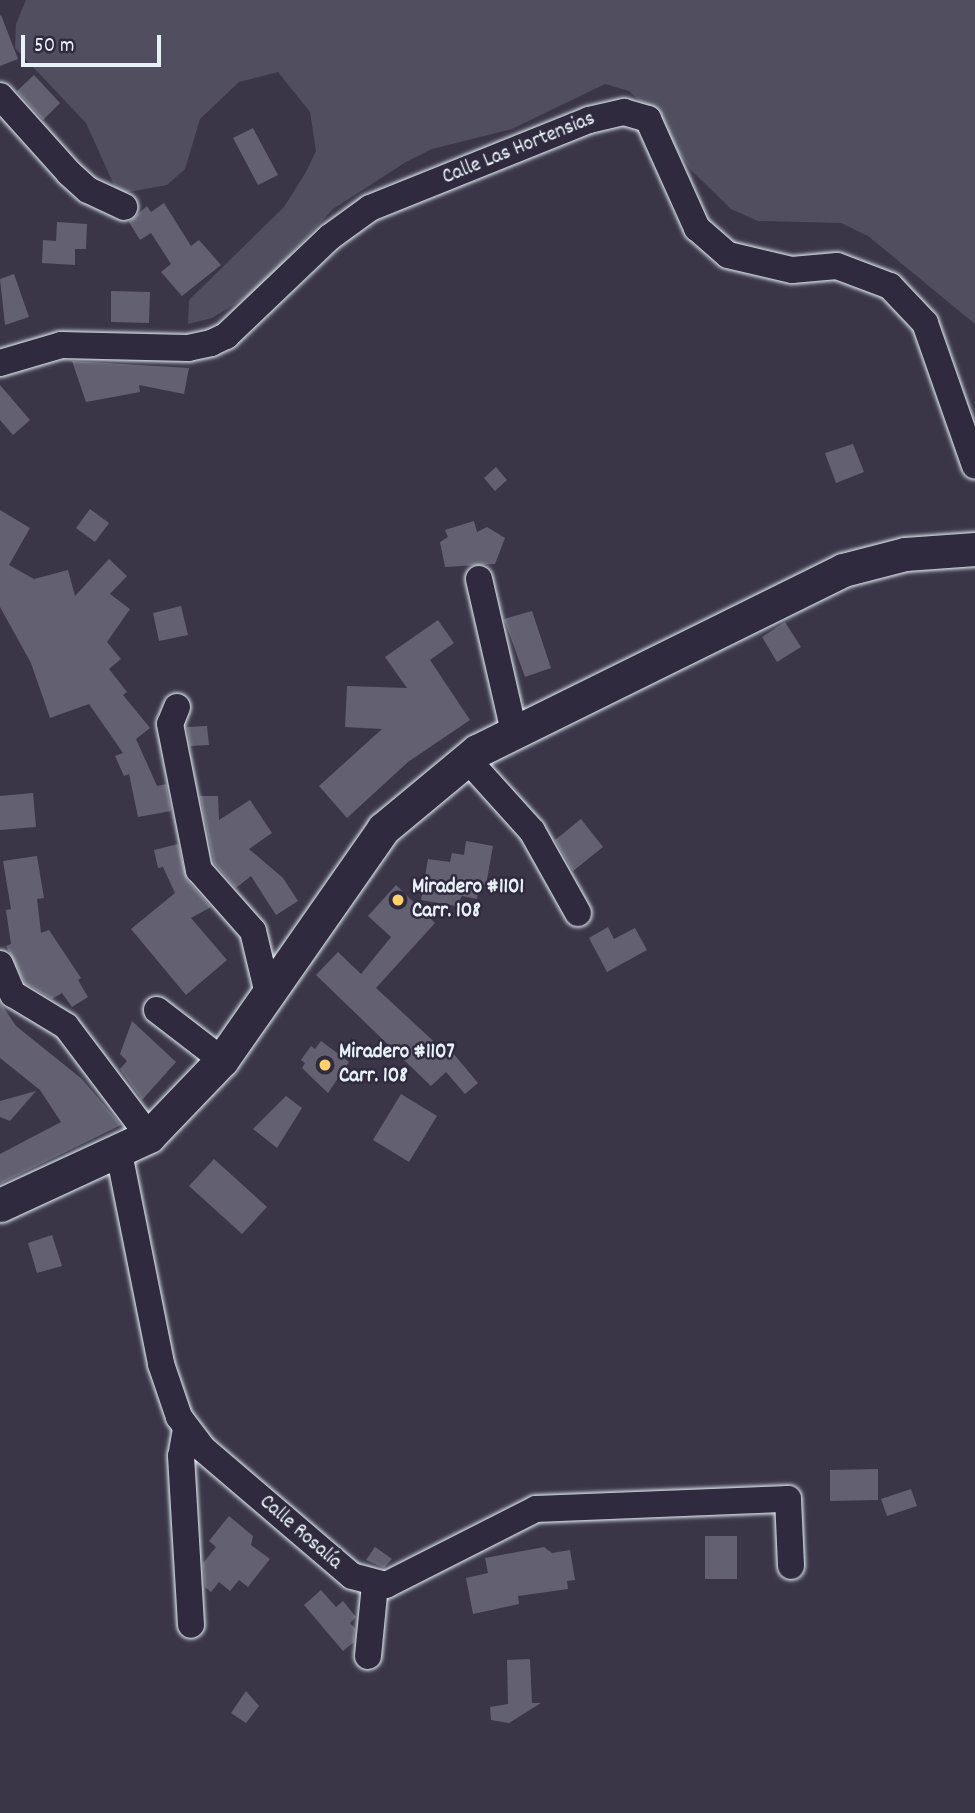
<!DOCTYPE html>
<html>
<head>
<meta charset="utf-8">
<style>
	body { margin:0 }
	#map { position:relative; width:975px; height:1813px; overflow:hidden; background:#3a3648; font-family:Dekko,sans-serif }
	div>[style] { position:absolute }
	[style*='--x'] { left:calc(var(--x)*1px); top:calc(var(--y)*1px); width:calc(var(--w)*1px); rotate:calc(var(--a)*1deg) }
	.green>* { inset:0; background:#504e5f }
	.building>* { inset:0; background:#636171 }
	.roads { filter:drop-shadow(0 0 2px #e8f1f8) drop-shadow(0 0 2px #e8f1f8) }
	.minor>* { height:26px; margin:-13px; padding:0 13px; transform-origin:13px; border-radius:13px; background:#2f2a3d }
	.major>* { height:33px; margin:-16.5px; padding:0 16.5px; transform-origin:16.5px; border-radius:16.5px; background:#2f2a3d }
	.dots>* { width:19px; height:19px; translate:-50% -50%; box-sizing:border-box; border:4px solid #2f2a3d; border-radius:50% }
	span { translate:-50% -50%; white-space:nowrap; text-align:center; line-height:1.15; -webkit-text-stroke:5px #2f2a3d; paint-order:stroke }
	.street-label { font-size:21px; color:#e8f1f8 }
	.poi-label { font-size:21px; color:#e8f1f8; font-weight:700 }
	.left { translate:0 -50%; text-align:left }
	.scale { position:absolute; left:21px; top:35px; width:140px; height:32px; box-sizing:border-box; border:4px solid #e8f1f8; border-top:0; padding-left:9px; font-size:21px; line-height:24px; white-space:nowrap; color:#e8f1f8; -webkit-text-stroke:5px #2f2a3d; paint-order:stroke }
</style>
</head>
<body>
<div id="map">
	<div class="green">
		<div style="clip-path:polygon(26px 0,975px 0,975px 324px,868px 236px,841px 223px,758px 221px,731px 209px,691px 170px,650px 111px,629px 91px,605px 84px,512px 129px,432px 149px,406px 162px,333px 209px,257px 291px,212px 318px,188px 324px,189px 300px,284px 207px,306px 172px,316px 151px,310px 112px,278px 72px,239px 82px,200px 119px,185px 169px,167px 185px,118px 194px,86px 123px,15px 48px,16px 24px)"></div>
	</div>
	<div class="building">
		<div style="clip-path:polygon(1px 15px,18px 59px,0 66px,0 16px)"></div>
		<div style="clip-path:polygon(34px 75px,60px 103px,43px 120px,17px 91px)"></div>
		<div style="clip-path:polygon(253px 128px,278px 175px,258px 185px,233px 138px)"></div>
		<div style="clip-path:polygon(164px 203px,191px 246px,199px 240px,221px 265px,182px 296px,161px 272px,171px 264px,151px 233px,140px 240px,129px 222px,147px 206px,151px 212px)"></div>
		<div style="clip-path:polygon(57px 222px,87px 224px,86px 249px,75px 249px,75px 265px,42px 263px,43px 240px,56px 241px)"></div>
		<div style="clip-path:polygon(14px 274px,29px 317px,5px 325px,0 279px)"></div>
		<div style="clip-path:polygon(111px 291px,150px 292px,149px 323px,111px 322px)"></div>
		<div style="clip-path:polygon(72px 361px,189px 368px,184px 394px,139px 385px,140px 392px,86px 402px)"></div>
		<div style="clip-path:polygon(0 385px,30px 420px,13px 435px,0 420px)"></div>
		<div style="clip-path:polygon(853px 444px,864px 472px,836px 483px,825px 453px)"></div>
		<div style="clip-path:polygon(496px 467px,507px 480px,495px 491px,484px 478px)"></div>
		<div style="clip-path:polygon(90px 509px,109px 523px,95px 542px,76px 528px)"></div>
		<div style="clip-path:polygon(0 510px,30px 528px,9px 565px,34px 579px,68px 570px,75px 596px,109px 559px,127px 576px,110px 594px,130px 609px,107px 642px,121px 659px,109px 669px,127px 692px,123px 695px,150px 728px,136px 739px,157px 786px,166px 784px,171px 811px,138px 817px,129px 774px,124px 776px,115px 756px,123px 753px,89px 704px,50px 718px,31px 663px,0 607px)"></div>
		<div style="clip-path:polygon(474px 521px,477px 532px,487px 527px,505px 538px,495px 564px,445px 567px,440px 542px,448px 537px,445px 530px)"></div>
		<div style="clip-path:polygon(181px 606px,188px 635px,159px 641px,153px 613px)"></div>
		<div style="clip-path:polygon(532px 611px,551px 668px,525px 677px,504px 619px)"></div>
		<div style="clip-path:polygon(438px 620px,454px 643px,430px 660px,470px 720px,408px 762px,347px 818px,319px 786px,382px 729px,345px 727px,347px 686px,407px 688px,385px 657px)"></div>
		<div style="clip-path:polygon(785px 622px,801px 647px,777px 662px,762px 637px)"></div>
		<div style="clip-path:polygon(207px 726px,209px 745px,190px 746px,187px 727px)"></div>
		<div style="clip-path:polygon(33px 793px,36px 827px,0 830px,0 796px)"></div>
		<div style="clip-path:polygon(200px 796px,218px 796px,219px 820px,250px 800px,272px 833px,249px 849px,283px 878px,298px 901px,276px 915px,251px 876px,236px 888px,214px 863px)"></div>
		<div style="clip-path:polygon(581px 819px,603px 847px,573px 871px,555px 840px)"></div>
		<div style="clip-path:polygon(466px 841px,493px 846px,486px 885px,479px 884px,477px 899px,462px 896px,456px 906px,421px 900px,428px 859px,450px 862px,452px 853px,464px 855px)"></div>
		<div style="clip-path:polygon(178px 844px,187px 880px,211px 907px,191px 918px,227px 960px,186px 995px,131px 929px,175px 893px,163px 867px,158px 868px,154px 850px)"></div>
		<div style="clip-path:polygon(37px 856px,44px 898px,37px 899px,41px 933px,49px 930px,81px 978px,78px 980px,88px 997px,72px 1007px,62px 993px,52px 999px,25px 983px,6px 946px,11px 944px,6px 910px,11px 909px,3px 861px)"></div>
		<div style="clip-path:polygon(396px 885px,435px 923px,376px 988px,443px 1050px,447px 1046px,478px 1083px,465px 1094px,446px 1072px,431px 1086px,316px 975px,338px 952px,361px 974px,391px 937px,368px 916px)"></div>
		<div style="clip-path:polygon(608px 927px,614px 939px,635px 928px,647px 950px,607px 972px,589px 938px)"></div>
		<div style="clip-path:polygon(0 1002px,16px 1026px,82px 1079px,121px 1125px,0 1184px,0 1154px,61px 1122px,40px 1090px,0 1058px)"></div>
		<div style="clip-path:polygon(132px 1021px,176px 1062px,142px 1100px,120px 1069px,127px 1061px,120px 1054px)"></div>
		<div style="clip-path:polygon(321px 1041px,349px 1062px,328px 1093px,302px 1068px,305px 1063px,301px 1060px,311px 1046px,315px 1049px)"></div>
		<div style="clip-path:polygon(36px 1091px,10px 1121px,0 1117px,0 1101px)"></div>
		<div style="clip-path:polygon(401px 1094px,437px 1116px,409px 1162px,373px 1140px)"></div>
		<div style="clip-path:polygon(286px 1096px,302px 1108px,277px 1148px,253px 1129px)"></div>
		<div style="clip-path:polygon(214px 1159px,267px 1207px,242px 1234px,189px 1186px)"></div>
		<div style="clip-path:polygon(52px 1235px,62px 1266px,37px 1273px,28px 1243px)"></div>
		<div style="clip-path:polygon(878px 1469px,878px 1500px,830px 1501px,830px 1470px)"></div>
		<div style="clip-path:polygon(911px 1489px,917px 1506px,887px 1516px,881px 1499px)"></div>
		<div style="clip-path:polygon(229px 1516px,253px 1536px,251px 1545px,270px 1559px,248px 1587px,239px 1580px,230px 1591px,219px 1582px,211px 1592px,205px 1587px,203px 1563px,216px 1547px,209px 1541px)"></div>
		<div style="clip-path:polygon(705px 1536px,737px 1536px,737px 1579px,705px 1579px)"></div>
		<div style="clip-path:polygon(375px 1547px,392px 1559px,384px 1568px,366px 1560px)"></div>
		<div style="clip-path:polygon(544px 1547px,552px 1553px,570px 1550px,575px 1580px,567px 1581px,568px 1589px,518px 1596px,519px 1604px,473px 1614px,466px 1578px,488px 1573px,485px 1558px)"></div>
		<div style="clip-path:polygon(321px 1590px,336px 1607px,343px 1601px,356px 1617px,350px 1623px,355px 1628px,354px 1642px,343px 1651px,304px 1605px)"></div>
		<div style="clip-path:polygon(530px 1659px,532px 1703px,541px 1703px,509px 1723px,491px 1720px,490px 1707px,508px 1704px,507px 1660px)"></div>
		<div style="clip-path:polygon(246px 1691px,259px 1706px,246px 1723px,231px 1713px)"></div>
	</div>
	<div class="roads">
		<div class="minor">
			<div style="--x:0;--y:96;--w:103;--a:48.1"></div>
			<div style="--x:69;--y:173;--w:25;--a:42"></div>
			<div style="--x:88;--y:190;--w:40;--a:25"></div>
			<div style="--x:0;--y:363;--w:64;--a:-16.4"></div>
			<div style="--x:61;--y:345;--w:127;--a:1.4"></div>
			<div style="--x:188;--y:348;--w:24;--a:-12"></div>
			<div style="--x:211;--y:343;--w:17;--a:-25"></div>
			<div style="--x:226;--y:336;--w:144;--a:-43.6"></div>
			<div style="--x:330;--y:237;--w:49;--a:-35.9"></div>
			<div style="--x:370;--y:208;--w:236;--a:-21.9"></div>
			<div style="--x:589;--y:120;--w:36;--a:-13"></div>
			<div style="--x:624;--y:112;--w:25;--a:16"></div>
			<div style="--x:648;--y:119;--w:120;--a:65.8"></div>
			<div style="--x:697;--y:228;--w:41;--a:41.1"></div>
			<div style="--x:728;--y:255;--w:66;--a:13.2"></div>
			<div style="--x:792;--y:270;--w:45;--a:-5.1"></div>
			<div style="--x:837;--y:266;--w:57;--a:20.7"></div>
			<div style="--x:890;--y:286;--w:51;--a:46.6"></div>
			<div style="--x:925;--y:323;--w:151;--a:70.7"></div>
			<div style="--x:479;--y:579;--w:157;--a:77.1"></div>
			<div style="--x:177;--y:707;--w:18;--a:112"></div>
			<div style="--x:170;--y:724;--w:149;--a:78.8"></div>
			<div style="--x:199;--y:870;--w:81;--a:48.5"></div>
			<div style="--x:253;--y:931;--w:65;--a:76.6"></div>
			<div style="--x:467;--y:759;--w:97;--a:47.9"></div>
			<div style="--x:532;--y:831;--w:94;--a:60.7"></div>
			<div style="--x:0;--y:964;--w:33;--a:67"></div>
			<div style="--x:13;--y:994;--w:62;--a:31.1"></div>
			<div style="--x:66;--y:1026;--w:138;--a:53"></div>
			<div style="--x:157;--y:1010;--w:82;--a:37.6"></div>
			<div style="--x:119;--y:1153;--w:215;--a:78.7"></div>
			<div style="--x:161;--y:1364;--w:56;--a:71.2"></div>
			<div style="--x:179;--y:1417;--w:39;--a:53"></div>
			<div style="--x:202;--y:1448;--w:197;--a:40.5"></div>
			<div style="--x:352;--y:1576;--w:35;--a:15"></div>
			<div style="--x:386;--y:1585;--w:168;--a:-26.9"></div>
			<div style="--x:536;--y:1509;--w:252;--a:-2.3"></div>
			<div style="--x:788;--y:1499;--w:67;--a:87.4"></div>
			<div style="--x:186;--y:1429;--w:27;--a:100"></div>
			<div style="--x:181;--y:1456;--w:169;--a:86.6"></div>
			<div style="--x:368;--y:1656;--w:72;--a:-84.4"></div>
		</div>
		<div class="major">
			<div style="--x:0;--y:1205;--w:164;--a:-24.8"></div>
			<div style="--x:149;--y:1136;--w:105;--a:-46.2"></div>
			<div style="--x:222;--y:1060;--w:282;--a:-55.1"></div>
			<div style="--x:383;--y:829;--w:122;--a:-39.7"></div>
			<div style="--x:477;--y:751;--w:408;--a:-26.3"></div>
			<div style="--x:843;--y:570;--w:64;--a:-14.5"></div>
			<div style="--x:905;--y:554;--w:70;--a:-4.1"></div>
		</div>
	</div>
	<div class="dots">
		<div style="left:398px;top:900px;background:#ffd166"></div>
		<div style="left:325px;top:1065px;background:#ffd166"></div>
	</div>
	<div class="street-label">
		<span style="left:519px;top:149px;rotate:-22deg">Calle Las Hortensias</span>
		<span style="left:300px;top:1533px;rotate:41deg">Calle Rosalía</span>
	</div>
	<div class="poi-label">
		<span class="left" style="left:412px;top:900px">Miradero #1101<br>Carr. 108</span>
		<span class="left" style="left:339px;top:1065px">Miradero #1107<br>Carr. 108</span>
	</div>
	<div class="scale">50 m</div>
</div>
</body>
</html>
